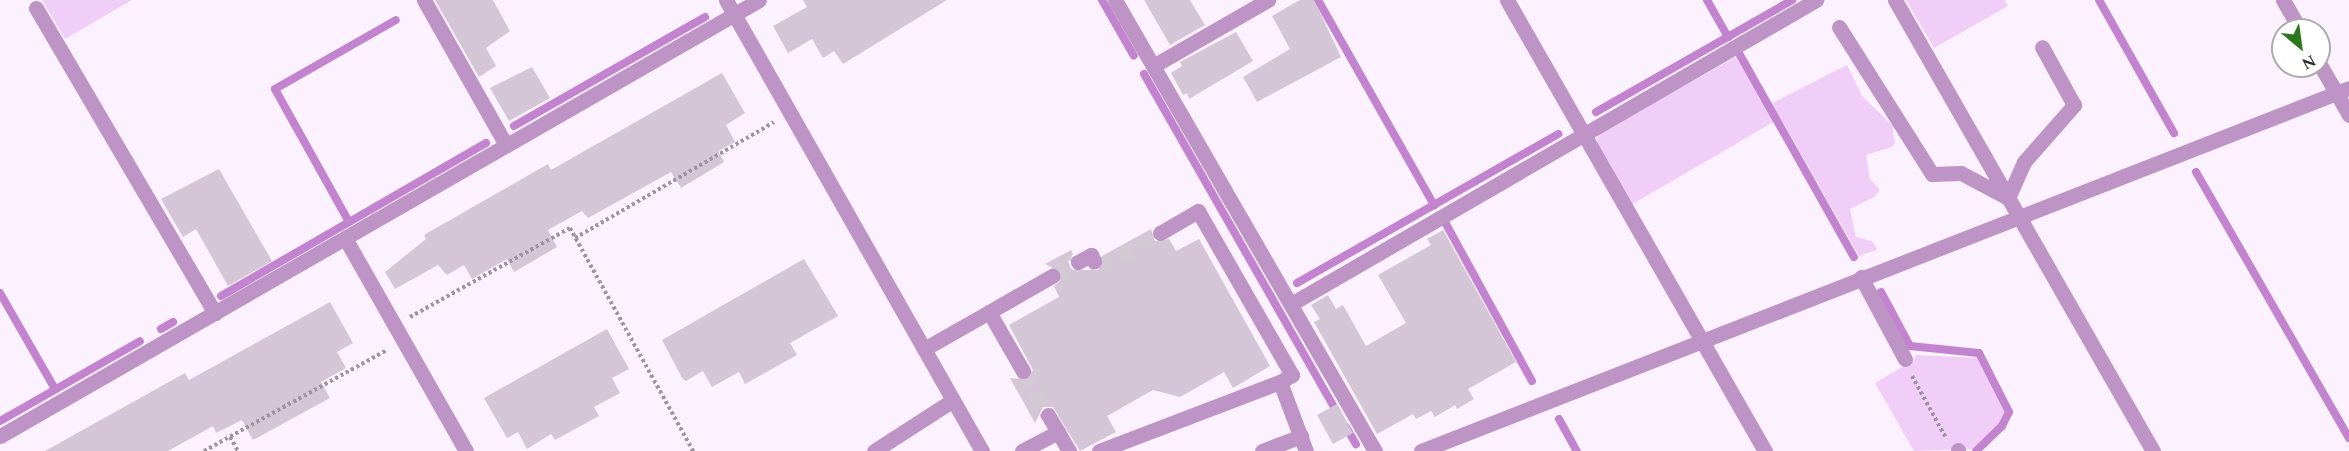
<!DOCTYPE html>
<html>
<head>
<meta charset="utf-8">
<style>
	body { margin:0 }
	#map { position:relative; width:2349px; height:451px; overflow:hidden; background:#fcf1fe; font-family:Spectral,serif }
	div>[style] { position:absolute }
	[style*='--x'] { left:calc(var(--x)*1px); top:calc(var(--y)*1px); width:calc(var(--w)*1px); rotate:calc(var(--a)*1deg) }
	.green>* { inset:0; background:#f1cef8 }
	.stream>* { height:8px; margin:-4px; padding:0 4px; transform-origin:4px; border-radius:4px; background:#c284ce }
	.building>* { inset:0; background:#d4c6d6 }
	.minor-tunnel>* { height:15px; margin-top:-7.5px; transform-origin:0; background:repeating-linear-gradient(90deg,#d3c9d5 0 15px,transparent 0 23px) }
	.path>* { height:4px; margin-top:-2px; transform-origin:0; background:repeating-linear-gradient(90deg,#9c949e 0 3px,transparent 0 6px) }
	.minor>* { height:15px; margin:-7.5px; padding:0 7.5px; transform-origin:7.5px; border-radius:7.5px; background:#bd94c5 }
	span { translate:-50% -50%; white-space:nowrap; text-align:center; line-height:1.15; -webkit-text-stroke:4.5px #fff; paint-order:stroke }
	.north { position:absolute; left:2271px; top:18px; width:60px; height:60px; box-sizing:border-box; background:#fff; border:2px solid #acaaad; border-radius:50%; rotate:151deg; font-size:16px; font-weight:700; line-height:24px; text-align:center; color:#302b31 }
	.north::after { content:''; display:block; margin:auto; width:21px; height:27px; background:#29761c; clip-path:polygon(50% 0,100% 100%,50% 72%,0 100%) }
</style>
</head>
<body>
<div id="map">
	<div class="green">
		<div style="clip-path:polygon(42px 0,132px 0,65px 39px)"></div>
		<div style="clip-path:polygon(1906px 0,2004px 0,2008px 6px,1934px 48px)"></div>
		<div style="clip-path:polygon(1738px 56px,1775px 121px,1631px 205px,1596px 143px,1600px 132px)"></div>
		<div style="clip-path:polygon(1847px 65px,1862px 96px,1892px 125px,1895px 143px,1892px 147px,1866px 155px,1870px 179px,1880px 190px,1874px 197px,1850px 209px,1856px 237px,1872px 241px,1877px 250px,1859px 256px,1772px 103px)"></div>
		<div style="clip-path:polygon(1916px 355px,1977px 358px,2006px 413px,2000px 425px,1973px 449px,1914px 451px,1875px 383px,1914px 360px)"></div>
	</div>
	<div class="stream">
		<div style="--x:1102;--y:0;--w:64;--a:60.3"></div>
		<div style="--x:1318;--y:0;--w:236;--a:60.5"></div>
		<div style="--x:1707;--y:0;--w:43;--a:60.4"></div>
		<div style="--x:2099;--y:0;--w:153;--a:60.6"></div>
		<div style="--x:1740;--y:55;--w:232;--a:60.6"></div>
		<div style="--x:1144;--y:74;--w:391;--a:60.3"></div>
		<div style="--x:1596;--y:112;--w:226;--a:-29.7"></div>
		<div style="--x:514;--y:126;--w:220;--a:-29.7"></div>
		<div style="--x:2196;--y:172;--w:307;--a:60.1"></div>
		<div style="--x:349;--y:222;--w:152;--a:-119.1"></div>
		<div style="--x:275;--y:89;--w:139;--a:-29.7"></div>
		<div style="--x:1446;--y:224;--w:179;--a:61.3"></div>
		<div style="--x:1297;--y:283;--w:301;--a:-29.7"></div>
		<div style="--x:1881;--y:292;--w:61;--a:61.8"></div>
		<div style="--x:1910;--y:346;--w:69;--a:5.8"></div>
		<div style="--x:1979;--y:353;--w:66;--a:63"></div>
		<div style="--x:2009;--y:412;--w:16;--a:117"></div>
		<div style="--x:2002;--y:426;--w:36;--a:136"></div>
		<div style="--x:0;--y:293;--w:111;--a:60.2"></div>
		<div style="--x:221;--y:296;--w:306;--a:-30"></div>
		<div style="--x:161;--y:329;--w:14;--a:-30"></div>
		<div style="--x:1559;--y:419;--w:37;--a:61"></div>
		<div style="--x:0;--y:421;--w:161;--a:-29.7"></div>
		<div style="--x:1346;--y:427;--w:20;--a:60"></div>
	</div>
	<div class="building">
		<div style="clip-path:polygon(435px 0,493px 0,510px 31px,486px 48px,496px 66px,479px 77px)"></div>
		<div style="clip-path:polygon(803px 0,947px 0,843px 64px,834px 51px,823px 58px,812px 39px,788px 53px,773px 26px,807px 7px)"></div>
		<div style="clip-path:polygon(1144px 0,1190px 0,1205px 25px,1170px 45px)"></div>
		<div style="clip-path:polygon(1300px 0,1314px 0,1341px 57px,1257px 102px,1243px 77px,1290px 49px,1272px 16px)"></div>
		<div style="clip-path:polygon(1236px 32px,1253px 61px,1189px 99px,1187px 93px,1183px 95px,1171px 73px,1182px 66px,1180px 62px)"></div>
		<div style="clip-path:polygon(532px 67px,550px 98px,509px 121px,490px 88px)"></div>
		<div style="clip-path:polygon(722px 73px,745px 113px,726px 125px,735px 142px,718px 151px,724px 162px,681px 188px,671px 172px,588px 218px,582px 211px,548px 230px,557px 247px,514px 272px,507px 259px,472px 279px,464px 265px,447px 275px,438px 265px,395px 289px,385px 272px,426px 239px,424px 235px,548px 164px,551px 170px)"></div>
		<div style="clip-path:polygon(219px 169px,272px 261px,228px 286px,196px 229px,183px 237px,161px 199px)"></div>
		<div style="clip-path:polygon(1151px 229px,1155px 241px,1169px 239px,1176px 251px,1199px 239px,1270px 366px,1233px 388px,1224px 372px,1180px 397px,1153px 390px,1107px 416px,1116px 432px,1080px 451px,1053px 407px,1043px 407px,1035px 423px,1010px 378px,1027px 380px,1033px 370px,1009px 325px,1059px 297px,1054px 286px,1061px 280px,1061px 272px,1045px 264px,1071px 250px,1073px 254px,1068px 262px,1072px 270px,1098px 270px,1102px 266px,1102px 256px)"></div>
		<div style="clip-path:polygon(1443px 230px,1516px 362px,1468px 389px,1474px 399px,1457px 409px,1455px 405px,1435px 417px,1431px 411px,1416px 419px,1413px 414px,1377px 434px,1314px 322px,1320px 319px,1311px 305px,1328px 295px,1336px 309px,1343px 305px,1366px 346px,1406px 323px,1378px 275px,1431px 245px,1427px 239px)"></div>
		<div style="clip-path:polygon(804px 259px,838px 316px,790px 343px,797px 355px,745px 384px,739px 372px,712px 387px,703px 371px,686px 381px,682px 378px,662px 340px)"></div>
		<div style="clip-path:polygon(330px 302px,353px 343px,337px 352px,346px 368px,321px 382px,330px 398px,253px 440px,242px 420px,216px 433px,213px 426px,168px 451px,45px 451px,185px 373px,189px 380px)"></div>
		<div style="clip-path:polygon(607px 329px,629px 369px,612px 378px,620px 393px,594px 407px,599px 416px,555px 440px,551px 434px,527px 449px,518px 432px,507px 438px,484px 398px)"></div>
		<div style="clip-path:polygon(1337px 404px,1353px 433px,1333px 444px,1317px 415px)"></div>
	</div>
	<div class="minor-tunnel">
		<div style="--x:1094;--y:261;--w:7;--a:56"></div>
		<div style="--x:1098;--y:267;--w:71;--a:-28.7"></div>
		<div style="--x:1052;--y:276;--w:30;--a:-28"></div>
		<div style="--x:1023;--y:371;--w:51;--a:60.4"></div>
	</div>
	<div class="path">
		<div style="--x:575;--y:238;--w:230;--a:-30.2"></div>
		<div style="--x:410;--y:317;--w:183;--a:-29.1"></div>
		<div style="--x:570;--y:228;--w:255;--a:61.1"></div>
		<div style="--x:1912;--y:376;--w:71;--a:61.3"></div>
		<div style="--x:230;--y:437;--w:16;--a:60"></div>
		<div style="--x:204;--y:451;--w:209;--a:-28.9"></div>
	</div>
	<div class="minor">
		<div style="--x:424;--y:0;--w:167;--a:60.5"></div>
		<div style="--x:726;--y:0;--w:519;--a:60.42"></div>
		<div style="--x:1115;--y:0;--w:521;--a:60.04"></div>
		<div style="--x:1507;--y:0;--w:520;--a:60.23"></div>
		<div style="--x:1895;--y:0;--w:520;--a:60.23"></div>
		<div style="--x:2283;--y:0;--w:34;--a:60"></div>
		<div style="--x:36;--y:8;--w:354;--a:59.6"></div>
		<div style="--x:1839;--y:27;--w:174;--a:57.7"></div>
		<div style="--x:1932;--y:174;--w:29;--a:-2"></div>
		<div style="--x:1961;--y:173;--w:53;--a:28"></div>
		<div style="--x:2008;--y:198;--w:39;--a:-66"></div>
		<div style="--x:2024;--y:162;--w:76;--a:-48.7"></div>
		<div style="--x:2074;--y:105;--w:66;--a:-118.9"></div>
		<div style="--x:2319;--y:63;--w:60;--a:60"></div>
		<div style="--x:1153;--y:66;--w:133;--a:-29.9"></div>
		<div style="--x:1160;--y:233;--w:44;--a:-30.1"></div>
		<div style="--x:1198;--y:211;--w:189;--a:60.2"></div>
		<div style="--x:1292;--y:375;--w:14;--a:150"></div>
		<div style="--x:1280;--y:382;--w:74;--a:69.4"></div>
		<div style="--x:345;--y:238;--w:245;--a:60.4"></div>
		<div style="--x:1078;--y:262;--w:15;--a:-28"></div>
		<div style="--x:1091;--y:255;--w:7;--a:63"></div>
		<div style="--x:1861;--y:277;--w:93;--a:61.8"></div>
		<div style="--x:1291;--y:304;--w:607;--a:-30.07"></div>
		<div style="--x:924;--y:349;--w:75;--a:-29.6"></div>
		<div style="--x:1023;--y:371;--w:68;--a:-120"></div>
		<div style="--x:989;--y:312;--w:73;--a:-29.7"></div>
		<div style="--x:1048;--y:415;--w:42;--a:59.7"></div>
		<div style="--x:0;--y:436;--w:875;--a:-29.87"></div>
		<div style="--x:1958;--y:450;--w:1;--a:90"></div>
		<div style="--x:874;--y:451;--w:94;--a:-32.8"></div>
		<div style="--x:1022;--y:451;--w:41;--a:-27.8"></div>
		<div style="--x:1099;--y:451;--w:194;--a:-20.9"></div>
		<div style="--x:1262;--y:451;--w:42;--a:-21"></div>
		<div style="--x:1421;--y:451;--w:996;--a:-21.36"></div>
	</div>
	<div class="north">N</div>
</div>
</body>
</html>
